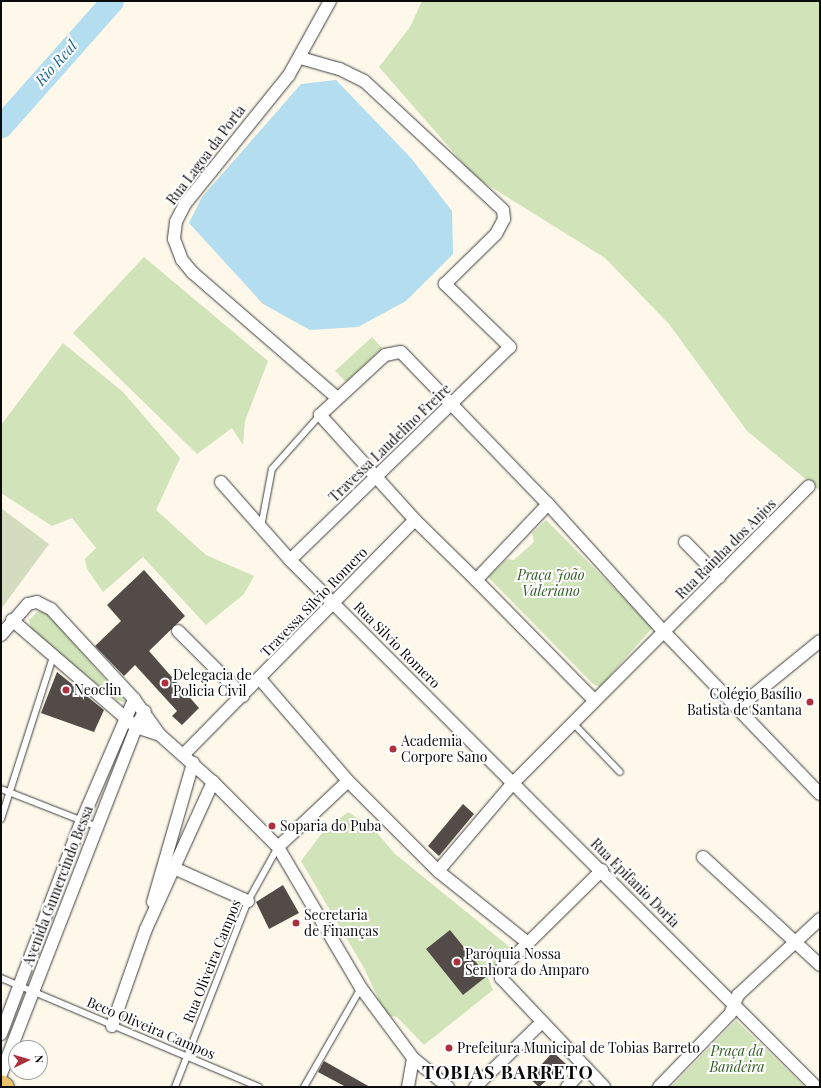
<!DOCTYPE html>
<html>
<head>
<meta charset="utf-8">
<style>
	body { margin:0 }
	#map { position:relative; width:821px; height:1088px; overflow:hidden; background:#fdf8ea; font-family:"Playfair Display",serif }
	div>[style] { position:absolute }
	[style*='--x'] { left:calc(var(--x)*1px); top:calc(var(--y)*1px); width:calc(var(--w)*1px); rotate:calc(var(--a)*1deg) }
	.green>* { inset:0; background:#d1e3b8 }
	.cemetery>* { inset:0; background:#d4dcbf }
	.water>* { inset:0; background:#b4ddef }
	.river>* { height:23px; margin:-11.5px; padding:0 11.5px; transform-origin:11.5px; border-radius:11.5px; background:#b4ddef }
	.building>* { inset:0; background:#524b48 }
	.roads { filter:drop-shadow(0 0 1px #3e3e3e) drop-shadow(0 0 1px #3e3e3e) }
	.lane>* { height:6px; margin:-3px; padding:0 3px; transform-origin:3px; border-radius:3px; background:#fff }
	.street>* { height:12px; margin:-6px; padding:0 6px; transform-origin:6px; border-radius:6px; background:#fff }
	.primary>* { height:18px; margin:-9px; padding:0 9px; transform-origin:9px; border-radius:9px; background:#ebc36c }
	.dots>* { width:11px; height:11px; translate:-50% -50%; box-sizing:border-box; border:2px solid #fff; border-radius:50% }
	span { translate:-50% -50%; white-space:nowrap; text-align:center; line-height:1.15; -webkit-text-stroke:4px #fff; paint-order:stroke }
	.street-label { font-size:14px; color:#0b0b0b }
	.park-label { font-size:14px; color:#325b22; font-style:italic }
	.poi-label { font-size:14px; color:#0b0b0b }
	.left { translate:0 -50%; text-align:left }
	.right { translate:-100% -50%; text-align:right }
	.water-label { font-size:15px; color:#21678f; font-style:italic }
	.district-label { font-size:18px; color:#0b0b0b; font-weight:700; letter-spacing:1px }
	.frame { position:absolute; inset:0; border:2px solid #0b0b0b; pointer-events:none }
	.north { position:absolute; left:8px; top:1040px; width:40px; height:40px; box-sizing:border-box; background:#fff; border:1px solid #9d9d9d; border-radius:50%; rotate:85deg; font-size:11px; font-weight:700; line-height:16px; text-align:center; color:#0b0b0b }
	.north::after { content:''; display:block; margin:auto; width:14px; height:18px; background:#ac313f; clip-path:polygon(50% 0,100% 100%,50% 72%,0 100%) }
</style>
</head>
<body>
<div id="map">
	<div class="green">
		<div style="clip-path:polygon(422px 1px,820px 1px,820px 491px,747px 431px,669px 324px,605px 258px,475px 177px,379px 67px,410px 27px)"></div>
		<div style="clip-path:polygon(144px 257px,268px 361px,245px 421px,243px 445px,232px 428px,197px 454px,73px 333px)"></div>
		<div style="clip-path:polygon(372px 337px,382px 348px,346px 382px,335px 371px)"></div>
		<div style="clip-path:polygon(63px 343px,123px 392px,180px 458px,156px 510px,206px 555px,254px 576px,244px 594px,206px 625px,143px 557px,103px 592px,87px 569px,85px 559px,96px 548px,72px 518px,52px 526px,1px 493px,1px 425px)"></div>
		<div style="clip-path:polygon(546px 520px,653px 627px,600px 687px,593px 684px,488px 577px,507px 559px,514px 560px,534px 542px,532px 533px)"></div>
		<div style="clip-path:polygon(38px 611px,46px 612px,126px 703px,117px 700px,32px 631px,29px 620px)"></div>
		<div style="clip-path:polygon(348px 812px,372px 827px,395px 854px,511px 948px,488px 978px,493px 990px,424px 1045px,397px 1017px,386px 1015px,364px 968px,301px 861px,322px 833px)"></div>
		<div style="clip-path:polygon(736px 1020px,805px 1087px,671px 1087px)"></div>
	</div>
	<div class="cemetery">
		<div style="clip-path:polygon(1px 508px,49px 544px,1px 609px)"></div>
	</div>
	<div class="water">
		<div style="clip-path:polygon(336px 80px,411px 158px,452px 211px,453px 254px,406px 301px,358px 327px,310px 330px,263px 304px,189px 223px,202px 197px,301px 84px)"></div>
	</div>
	<div class="river">
		<div style="--x:1;--y:126;--w:167;--a:-48.4"></div>
	</div>
	<div class="building">
		<div style="clip-path:polygon(144px 570px,185px 616px,149px 651px,199px 708px,182px 725px,172px 716px,177px 711px,135px 665px,124px 676px,95px 646px,121px 621px,107px 605px)"></div>
		<div style="clip-path:polygon(57px 672px,104px 710px,94px 732px,41px 713px)"></div>
		<div style="clip-path:polygon(463px 804px,474px 814px,439px 856px,428px 846px)"></div>
		<div style="clip-path:polygon(283px 885px,299px 913px,269px 929px,256px 902px)"></div>
		<div style="clip-path:polygon(450px 930px,487px 976px,463px 995px,426px 949px)"></div>
		<div style="clip-path:polygon(553px 1052px,566px 1064px,539px 1087px,529px 1078px)"></div>
		<div style="clip-path:polygon(324px 1061px,370px 1087px,346px 1087px,318px 1072px)"></div>
	</div>
	<div class="roads">
		<div class="lane">
			<div style="--x:261;--y:527;--w:59;--a:-79.3"></div>
			<div style="--x:272;--y:469;--w:72;--a:-48.4"></div>
			<div style="--x:572;--y:722;--w:69;--a:46.2"></div>
			<div style="--x:1;--y:789;--w:104;--a:21.4"></div>
			<div style="--x:1;--y:819;--w:170;--a:-72.2"></div>
			<div style="--x:1;--y:978;--w:280;--a:22.9"></div>
			<div style="--x:175;--y:1087;--w:200;--a:-68.6"></div>
			<div style="--x:248;--y:901;--w:62;--a:-60.9"></div>
			<div style="--x:304;--y:1087;--w:114;--a:-60.1"></div>
		</div>
		<div class="street">
			<div style="--x:330;--y:1;--w:85;--a:119"></div>
			<div style="--x:289;--y:75;--w:166;--a:128.9"></div>
			<div style="--x:185;--y:204;--w:20;--a:117"></div>
			<div style="--x:176;--y:222;--w:17;--a:97"></div>
			<div style="--x:174;--y:239;--w:22;--a:69"></div>
			<div style="--x:182;--y:260;--w:17;--a:50"></div>
			<div style="--x:193;--y:273;--w:189;--a:40.9"></div>
			<div style="--x:221;--y:482;--w:104;--a:48.5"></div>
			<div style="--x:290;--y:560;--w:745;--a:45.05"></div>
			<div style="--x:685;--y:542;--w:49;--a:45.8"></div>
			<div style="--x:290;--y:560;--w:306;--a:-44.1"></div>
			<div style="--x:510;--y:347;--w:91;--a:-135.9"></div>
			<div style="--x:445;--y:284;--w:71;--a:-44.4"></div>
			<div style="--x:496;--y:234;--w:17;--a:-62"></div>
			<div style="--x:504;--y:219;--w:9;--a:-96"></div>
			<div style="--x:503;--y:210;--w:190;--a:-137.1"></div>
			<div style="--x:364;--y:81;--w:28;--a:-154"></div>
			<div style="--x:339;--y:69;--w:40;--a:-164"></div>
			<div style="--x:476;--y:580;--w:86;--a:-135.5"></div>
			<div style="--x:415;--y:520;--w:142;--a:-132.1"></div>
			<div style="--x:320;--y:415;--w:88;--a:-42.7"></div>
			<div style="--x:385;--y:355;--w:16;--a:-11"></div>
			<div style="--x:401;--y:352;--w:211;--a:46"></div>
			<div style="--x:12;--y:620;--w:164;--a:40.8"></div>
			<div style="--x:136;--y:727;--w:25;--a:18"></div>
			<div style="--x:178;--y:631;--w:92;--a:45"></div>
			<div style="--x:1;--y:635;--w:41;--a:-48.9"></div>
			<div style="--x:28;--y:604;--w:9;--a:-13"></div>
			<div style="--x:37;--y:602;--w:16;--a:27"></div>
			<div style="--x:51;--y:609;--w:122;--a:47.3"></div>
			<div style="--x:134;--y:699;--w:44;--a:54.2"></div>
			<div style="--x:160;--y:735;--w:71;--a:41.6"></div>
			<div style="--x:213;--y:782;--w:92;--a:45"></div>
			<div style="--x:260;--y:679;--w:135;--a:49.2"></div>
			<div style="--x:594;--y:700;--w:168;--a:-134.5"></div>
			<div style="--x:476;--y:580;--w:105;--a:-46.5"></div>
			<div style="--x:548;--y:504;--w:173;--a:47.8"></div>
			<div style="--x:664;--y:632;--w:225;--a:46.1"></div>
			<div style="--x:739;--y:707;--w:104;--a:-39.2"></div>
			<div style="--x:183;--y:755;--w:330;--a:-45.4"></div>
			<div style="--x:703;--y:857;--w:159;--a:42.7"></div>
			<div style="--x:176;--y:869;--w:79;--a:24"></div>
			<div style="--x:438;--y:871;--w:116;--a:-49.6"></div>
			<div style="--x:513;--y:783;--w:419;--a:-45.1"></div>
			<div style="--x:153;--y:902;--w:145;--a:-73.9"></div>
			<div style="--x:528;--y:943;--w:104;--a:-44.6"></div>
			<div style="--x:112;--y:1026;--w:103;--a:-70.7"></div>
			<div style="--x:146;--y:929;--w:162;--a:-65.5"></div>
			<div style="--x:1;--y:1034;--w:229;--a:-69.3"></div>
			<div style="--x:82;--y:820;--w:132;--a:-66.7"></div>
			<div style="--x:1;--y:1074;--w:372;--a:-68.7"></div>
			<div style="--x:136;--y:727;--w:18;--a:-61"></div>
			<div style="--x:408;--y:1087;--w:29;--a:-80"></div>
			<div style="--x:448;--y:1087;--w:45;--a:-140.4"></div>
			<div style="--x:413;--y:1058;--w:87;--a:-126.6"></div>
			<div style="--x:361;--y:988;--w:164;--a:-120.5"></div>
			<div style="--x:278;--y:847;--w:96;--a:-43.3"></div>
			<div style="--x:348;--y:781;--w:127;--a:45"></div>
			<div style="--x:438;--y:871;--w:115;--a:38.7"></div>
			<div style="--x:528;--y:943;--w:36;--a:136"></div>
			<div style="--x:502;--y:968;--w:10;--a:96"></div>
			<div style="--x:501;--y:978;--w:150;--a:46.6"></div>
			<div style="--x:475;--y:1087;--w:92;--a:-44.1"></div>
			<div style="--x:567;--y:1087;--w:26;--a:-47"></div>
			<div style="--x:659;--y:1087;--w:102;--a:-45.8"></div>
			<div style="--x:730;--y:1014;--w:21;--a:-67"></div>
			<div style="--x:738;--y:995;--w:112;--a:-42.8"></div>
		</div>
		<div class="primary">
			<div style="--x:1;--y:1084;--w:5;--a:37"></div>
		</div>
	</div>
	<div class="dots">
		<div style="left:165px;top:683px;background:#ac313f"></div>
		<div style="left:66px;top:690px;background:#ac313f"></div>
		<div style="left:810px;top:702px;background:#ac313f"></div>
		<div style="left:393px;top:749px;background:#ac313f"></div>
		<div style="left:272px;top:826px;background:#ac313f"></div>
		<div style="left:296px;top:923px;background:#ac313f"></div>
		<div style="left:457px;top:962px;background:#ac313f"></div>
		<div style="left:449px;top:1048px;background:#ac313f"></div>
	</div>
	<div class="street-label">
		<span style="left:206px;top:155px;rotate:-53deg">Rua Lagoa da Porta</span>
		<span style="left:390px;top:443px;rotate:-44deg">Travessa Laudelino Freire</span>
		<span style="left:726px;top:549px;rotate:-45deg">Rua Rainha dos Anjos</span>
		<span style="left:314px;top:602px;rotate:-46deg">Travessa Silvio Romero</span>
		<span style="left:397px;top:645px;rotate:45deg">Rua Silvio Romero</span>
		<span style="left:635px;top:883px;rotate:45deg">Rua Epifanio Doria</span>
		<span style="left:58px;top:886px;rotate:-69deg">Avenida Gumercindo Bessa</span>
		<span style="left:212px;top:961px;rotate:-68deg">Rua Oliveira Campos</span>
		<span style="left:151px;top:1028px;rotate:23deg">Beco Oliveira Campos</span>
	</div>
	<div class="park-label">
		<span style="left:551px;top:583px">Praça João<br>Valeriano</span>
		<span style="left:737px;top:1059px">Praça da<br>Bandeira</span>
	</div>
	<div class="poi-label">
		<span class="left" style="left:173px;top:683px">Delegacia de<br>Policia Civil</span>
		<span class="left" style="left:74px;top:690px">Neoclin</span>
		<span class="right" style="left:802px;top:702px">Colégio Basílio<br>Batista de Santana</span>
		<span class="left" style="left:401px;top:749px">Academia<br>Corpore Sano</span>
		<span class="left" style="left:280px;top:826px">Soparia do Puba</span>
		<span class="left" style="left:304px;top:923px">Secretaria<br>de Finanças</span>
		<span class="left" style="left:465px;top:962px">Paróquia Nossa<br>Senhora do Amparo</span>
		<span class="left" style="left:457px;top:1048px">Prefeitura Municipal de Tobias Barreto</span>
	</div>
	<div class="water-label">
		<span style="left:56px;top:63px;rotate:-48deg">Rio Real</span>
	</div>
	<div class="district-label">
		<span style="left:508px;top:1072px">TOBIAS BARRETO</span>
	</div>
	<div class="frame"></div>
	<div class="north">N</div>
</div>
</body>
</html>
